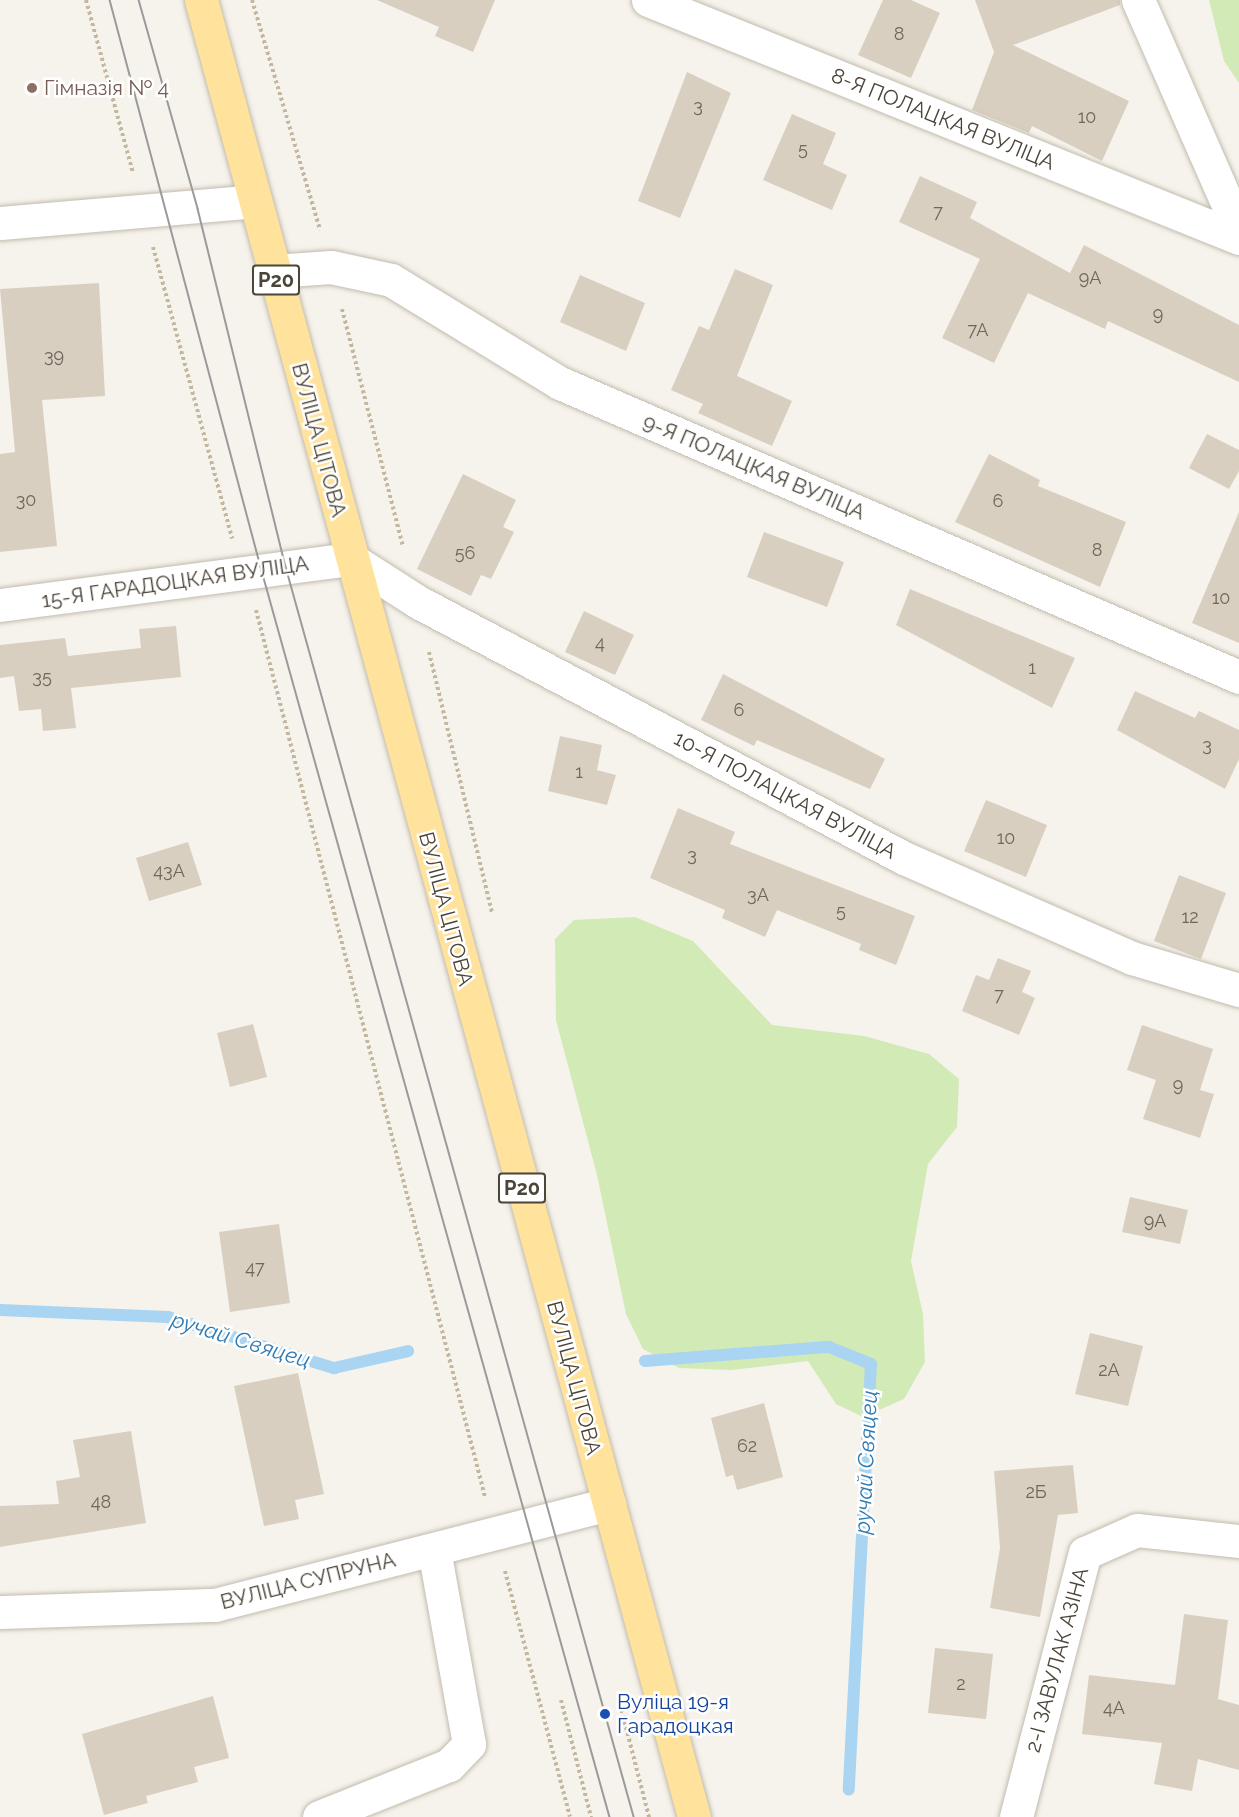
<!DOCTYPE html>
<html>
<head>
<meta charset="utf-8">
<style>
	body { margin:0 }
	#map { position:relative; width:1239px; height:1817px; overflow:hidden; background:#f6f3ec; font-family:Raleway,sans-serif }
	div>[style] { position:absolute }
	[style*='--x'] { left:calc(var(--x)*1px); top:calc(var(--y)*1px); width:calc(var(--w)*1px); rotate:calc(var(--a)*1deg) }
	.green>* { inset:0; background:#d2eab5 }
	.stream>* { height:12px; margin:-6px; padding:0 6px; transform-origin:6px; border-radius:6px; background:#a9d4f2 }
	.building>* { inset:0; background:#d8cfc1 }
	.path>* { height:4px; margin-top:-2px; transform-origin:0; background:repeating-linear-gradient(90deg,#c4b79f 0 3px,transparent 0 6px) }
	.roads { filter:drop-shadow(0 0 2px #c2bbae) drop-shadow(0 0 2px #c2bbae) }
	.minor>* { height:33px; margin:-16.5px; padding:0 16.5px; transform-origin:16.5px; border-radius:16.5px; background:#fff }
	.major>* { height:33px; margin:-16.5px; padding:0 16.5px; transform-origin:16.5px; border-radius:16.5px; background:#ffe39c }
	.tram>* { height:1.5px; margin:-0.75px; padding:0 0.75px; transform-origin:0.75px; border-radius:0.75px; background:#9a9a9a }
	.dots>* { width:16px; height:16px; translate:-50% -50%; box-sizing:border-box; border:3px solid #fff; border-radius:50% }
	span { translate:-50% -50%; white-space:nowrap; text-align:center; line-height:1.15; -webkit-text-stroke:5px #fff; paint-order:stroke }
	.number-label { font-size:18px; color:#6e675b }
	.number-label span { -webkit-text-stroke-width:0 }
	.shield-label span { padding:2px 4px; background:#fff; border:2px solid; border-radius:4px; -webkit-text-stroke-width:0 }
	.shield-label { font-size:20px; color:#4b4439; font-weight:700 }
	.education-label { font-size:21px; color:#785e54 }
	.left { translate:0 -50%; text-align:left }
	.street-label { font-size:21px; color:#4b4439 }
	.transit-label { font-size:21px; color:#164399 }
	.water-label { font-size:22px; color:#2e7ab2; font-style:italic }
</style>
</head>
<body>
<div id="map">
	<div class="green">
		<div style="clip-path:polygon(1209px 0,1239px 0,1239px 83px,1224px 61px)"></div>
		<div style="clip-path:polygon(635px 917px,693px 941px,772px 1025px,864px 1036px,929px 1054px,959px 1079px,957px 1127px,928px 1164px,911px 1261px,923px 1314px,925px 1362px,904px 1399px,863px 1417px,836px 1404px,808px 1361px,731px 1370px,679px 1368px,643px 1349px,626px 1314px,597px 1175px,556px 1020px,555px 939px,574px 920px)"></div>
	</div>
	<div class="stream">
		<div style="--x:0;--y:1310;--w:168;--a:2.4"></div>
		<div style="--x:168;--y:1317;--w:174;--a:17.1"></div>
		<div style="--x:334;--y:1368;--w:76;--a:-12.9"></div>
		<div style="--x:645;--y:1361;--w:185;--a:-4.4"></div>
		<div style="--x:829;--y:1347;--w:45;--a:22"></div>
		<div style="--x:871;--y:1364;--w:426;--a:93"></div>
	</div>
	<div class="building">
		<div style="clip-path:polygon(377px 0,495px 0,473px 52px,435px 36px,439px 27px)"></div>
		<div style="clip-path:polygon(883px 0,911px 0,940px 13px,911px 78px,858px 55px)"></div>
		<div style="clip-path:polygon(975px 0,1120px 0,1120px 5px,1013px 45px,1129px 101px,1102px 161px,1032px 126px,1029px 133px,972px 110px,994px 52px)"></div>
		<div style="clip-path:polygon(687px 72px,731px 93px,680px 218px,638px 201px)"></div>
		<div style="clip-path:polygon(792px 114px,836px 133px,823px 164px,847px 175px,832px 210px,763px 180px)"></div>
		<div style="clip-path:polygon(920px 176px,977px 202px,970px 218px,1070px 273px,1084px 245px,1239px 325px,1239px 382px,1108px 321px,1105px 329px,1028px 293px,994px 363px,942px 338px,980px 259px,899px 222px)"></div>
		<div style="clip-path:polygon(735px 269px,773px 285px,737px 376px,792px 401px,772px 446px,698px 413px,703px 404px,671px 390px,699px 326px,709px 330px)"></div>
		<div style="clip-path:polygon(580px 275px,645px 303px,626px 351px,560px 322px)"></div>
		<div style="clip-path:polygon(99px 283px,105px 396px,42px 400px,57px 546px,0 552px,0 454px,15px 452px,0 289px)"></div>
		<div style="clip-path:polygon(1207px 434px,1239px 450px,1239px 471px,1229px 489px,1189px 468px)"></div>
		<div style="clip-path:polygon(989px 454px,1040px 480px,1038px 486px,1126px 522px,1100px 587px,955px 522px)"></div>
		<div style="clip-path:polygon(463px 474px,516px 500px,503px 527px,514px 532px,491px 579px,481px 575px,471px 596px,417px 569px)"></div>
		<div style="clip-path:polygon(1239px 512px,1239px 643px,1192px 623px)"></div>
		<div style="clip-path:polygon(764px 532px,844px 562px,827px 607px,747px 577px)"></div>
		<div style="clip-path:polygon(910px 589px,1075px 658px,1052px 708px,896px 625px)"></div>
		<div style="clip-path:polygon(584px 611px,634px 635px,615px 675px,565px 652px)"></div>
		<div style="clip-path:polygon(176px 626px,181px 677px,71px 688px,76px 728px,43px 731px,41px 709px,19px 711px,14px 676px,0 678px,0 645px,65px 638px,68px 656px,141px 648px,139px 629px)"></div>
		<div style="clip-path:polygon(723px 674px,885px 759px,870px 789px,757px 740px,754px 746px,701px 720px)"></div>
		<div style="clip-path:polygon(1135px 691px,1195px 718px,1199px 711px,1239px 730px,1239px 759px,1225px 789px,1117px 730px)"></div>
		<div style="clip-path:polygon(560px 736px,602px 745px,597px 770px,616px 775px,607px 805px,548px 791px)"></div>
		<div style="clip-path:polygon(986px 800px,1047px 825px,1026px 877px,964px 851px)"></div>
		<div style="clip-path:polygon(678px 808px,735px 832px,730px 844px,915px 916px,896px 965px,859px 950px,861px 944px,777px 910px,765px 937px,722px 918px,725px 910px,650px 878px)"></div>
		<div style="clip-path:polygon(188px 842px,202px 885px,149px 901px,136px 858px)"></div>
		<div style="clip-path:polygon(1179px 875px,1226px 893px,1201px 959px,1154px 941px)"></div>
		<div style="clip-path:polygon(998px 958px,1031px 971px,1022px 992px,1035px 998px,1019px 1035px,962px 1011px,976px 975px,989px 980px)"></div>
		<div style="clip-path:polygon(253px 1024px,267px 1077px,230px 1087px,217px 1033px)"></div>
		<div style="clip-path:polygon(1142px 1025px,1213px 1049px,1200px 1090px,1214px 1094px,1200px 1138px,1143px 1119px,1156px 1080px,1127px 1070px)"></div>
		<div style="clip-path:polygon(1130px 1197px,1188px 1210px,1180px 1244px,1122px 1232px)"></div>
		<div style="clip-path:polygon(279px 1224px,290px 1303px,230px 1312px,219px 1232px)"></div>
		<div style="clip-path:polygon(1090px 1333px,1143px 1346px,1128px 1406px,1075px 1394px)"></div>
		<div style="clip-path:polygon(298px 1373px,324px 1494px,295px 1500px,299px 1519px,264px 1526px,234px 1386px)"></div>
		<div style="clip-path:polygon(764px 1403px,783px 1477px,737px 1490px,733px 1475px,726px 1477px,711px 1418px)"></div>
		<div style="clip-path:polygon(131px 1431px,146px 1523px,0 1547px,0 1506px,59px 1504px,56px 1481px,80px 1477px,73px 1440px)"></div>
		<div style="clip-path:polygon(1073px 1465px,1078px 1513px,1058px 1515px,1040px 1617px,990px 1608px,1000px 1548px,994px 1471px)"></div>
		<div style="clip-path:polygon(1184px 1614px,1228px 1620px,1218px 1699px,1239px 1705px,1239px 1770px,1198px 1759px,1192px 1791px,1154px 1784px,1162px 1743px,1082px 1734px,1089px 1675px,1175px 1685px)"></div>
		<div style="clip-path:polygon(935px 1648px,993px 1654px,986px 1719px,928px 1713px)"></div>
		<div style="clip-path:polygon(213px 1696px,229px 1758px,194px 1767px,198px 1782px,146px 1796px,148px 1803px,104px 1815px,82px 1734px)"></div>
	</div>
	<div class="path">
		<div style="--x:86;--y:0;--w:179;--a:74.8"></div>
		<div style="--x:252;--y:0;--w:240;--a:73.5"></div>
		<div style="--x:153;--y:247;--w:302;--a:74.8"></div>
		<div style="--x:342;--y:309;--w:245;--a:75.6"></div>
		<div style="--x:256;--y:610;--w:916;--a:75.52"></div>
		<div style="--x:429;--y:652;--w:268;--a:76.4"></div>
		<div style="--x:505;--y:1571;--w:254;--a:75.2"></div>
		<div style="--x:561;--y:1700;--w:121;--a:75.6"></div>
		<div style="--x:620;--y:1704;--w:117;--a:75.6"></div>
	</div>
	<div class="roads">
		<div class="minor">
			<div style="--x:648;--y:0;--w:637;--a:21.94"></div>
			<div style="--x:1138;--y:0;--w:251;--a:66.3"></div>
			<div style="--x:0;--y:223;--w:256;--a:-4.9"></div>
			<div style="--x:274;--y:271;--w:57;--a:-4"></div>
			<div style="--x:331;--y:267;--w:61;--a:12.2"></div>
			<div style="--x:391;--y:280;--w:198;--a:31.4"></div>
			<div style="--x:560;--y:383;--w:740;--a:23.41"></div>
			<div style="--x:0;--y:605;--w:354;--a:-7.5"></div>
			<div style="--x:351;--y:559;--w:80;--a:32.7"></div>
			<div style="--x:418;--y:602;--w:549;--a:27.78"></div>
			<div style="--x:904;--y:858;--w:249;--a:23.7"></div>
			<div style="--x:1132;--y:958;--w:112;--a:16.7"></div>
			<div style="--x:0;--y:1612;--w:215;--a:-1.9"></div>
			<div style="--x:215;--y:1605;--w:407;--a:-14.4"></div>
			<div style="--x:319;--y:1817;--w:140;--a:-21.8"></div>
			<div style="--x:449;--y:1765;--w:29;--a:-46"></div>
			<div style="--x:469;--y:1744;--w:197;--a:-100.2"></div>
			<div style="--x:1016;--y:1817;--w:273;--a:-75.4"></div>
			<div style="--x:1085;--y:1553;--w:57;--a:-23.9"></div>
			<div style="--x:1137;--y:1530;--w:103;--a:6.2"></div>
		</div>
		<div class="major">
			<div style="--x:201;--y:0;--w:1883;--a:74.82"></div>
		</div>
	</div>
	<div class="tram">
		<div style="--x:110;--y:0;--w:591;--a:75.09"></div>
		<div style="--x:262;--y:571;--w:1294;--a:74.4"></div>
		<div style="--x:139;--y:0;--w:217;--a:74.2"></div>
		<div style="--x:198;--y:209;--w:369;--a:76.2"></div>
		<div style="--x:286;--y:567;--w:1298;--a:74.44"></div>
	</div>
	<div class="dots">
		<div style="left:32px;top:88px;background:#8d6e63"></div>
		<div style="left:605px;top:1714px;background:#1a4fb4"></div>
	</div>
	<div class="number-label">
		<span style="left:899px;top:34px">8</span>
		<span style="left:698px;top:106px">3</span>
		<span style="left:1087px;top:117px">10</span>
		<span style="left:803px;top:149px">5</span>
		<span style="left:938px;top:212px">7</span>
		<span style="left:1090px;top:278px">9А</span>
		<span style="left:1158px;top:314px">9</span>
		<span style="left:978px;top:330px">7А</span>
		<span style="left:54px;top:356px">39</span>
		<span style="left:26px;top:500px">30</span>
		<span style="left:998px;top:501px">6</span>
		<span style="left:1097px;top:550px">8</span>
		<span style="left:465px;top:553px">56</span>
		<span style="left:1221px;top:598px">10</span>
		<span style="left:600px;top:643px">4</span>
		<span style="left:1032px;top:668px">1</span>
		<span style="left:42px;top:677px">35</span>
		<span style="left:739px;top:710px">6</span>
		<span style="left:1207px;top:745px">3</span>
		<span style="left:579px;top:772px">1</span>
		<span style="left:1006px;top:838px">10</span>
		<span style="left:692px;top:855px">3</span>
		<span style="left:169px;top:871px">43А</span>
		<span style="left:758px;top:895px">3А</span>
		<span style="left:841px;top:911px">5</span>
		<span style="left:1190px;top:917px">12</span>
		<span style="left:999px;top:995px">7</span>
		<span style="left:1178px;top:1085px">9</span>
		<span style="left:1155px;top:1221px">9А</span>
		<span style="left:255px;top:1268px">47</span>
		<span style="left:1109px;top:1370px">2А</span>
		<span style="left:747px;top:1446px">62</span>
		<span style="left:1036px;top:1492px">2Б</span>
		<span style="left:101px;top:1502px">48</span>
		<span style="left:961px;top:1684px">2</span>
		<span style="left:1114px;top:1708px">4А</span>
	</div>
	<div class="shield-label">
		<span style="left:276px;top:280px">Р20</span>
		<span style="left:522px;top:1188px">Р20</span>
	</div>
	<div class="education-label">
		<span class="left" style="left:44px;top:88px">Гімназія № 4</span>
	</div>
	<div class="street-label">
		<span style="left:943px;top:119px;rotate:22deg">8-Я ПОЛАЦКАЯ ВУЛІЦА</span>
		<span style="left:319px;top:440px;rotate:75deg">ВУЛІЦА ЦІТОВА</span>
		<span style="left:754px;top:467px;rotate:23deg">9-Я ПОЛАЦКАЯ ВУЛІЦА</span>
		<span style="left:175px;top:582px;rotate:-8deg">15-Я ГАРАДОЦКАЯ ВУЛІЦА</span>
		<span style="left:785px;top:795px;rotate:28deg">10-Я ПОЛАЦКАЯ ВУЛІЦА</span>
		<span style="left:446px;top:909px;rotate:75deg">ВУЛІЦА ЦІТОВА</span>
		<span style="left:574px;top:1378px;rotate:75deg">ВУЛІЦА ЦІТОВА</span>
		<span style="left:308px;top:1581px;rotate:-14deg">ВУЛІЦА СУПРУНА</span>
		<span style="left:1057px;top:1660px;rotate:-75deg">2-І ЗАВУЛАК АЗІНА</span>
	</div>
	<div class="transit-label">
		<span class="left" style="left:617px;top:1714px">Вуліца 19-я<br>Гарадоцкая</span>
	</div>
	<div class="water-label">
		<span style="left:241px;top:1340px;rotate:17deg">ручай Свяцец</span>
		<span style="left:866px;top:1462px;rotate:-87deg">ручай Свяцец</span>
	</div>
</div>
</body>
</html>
